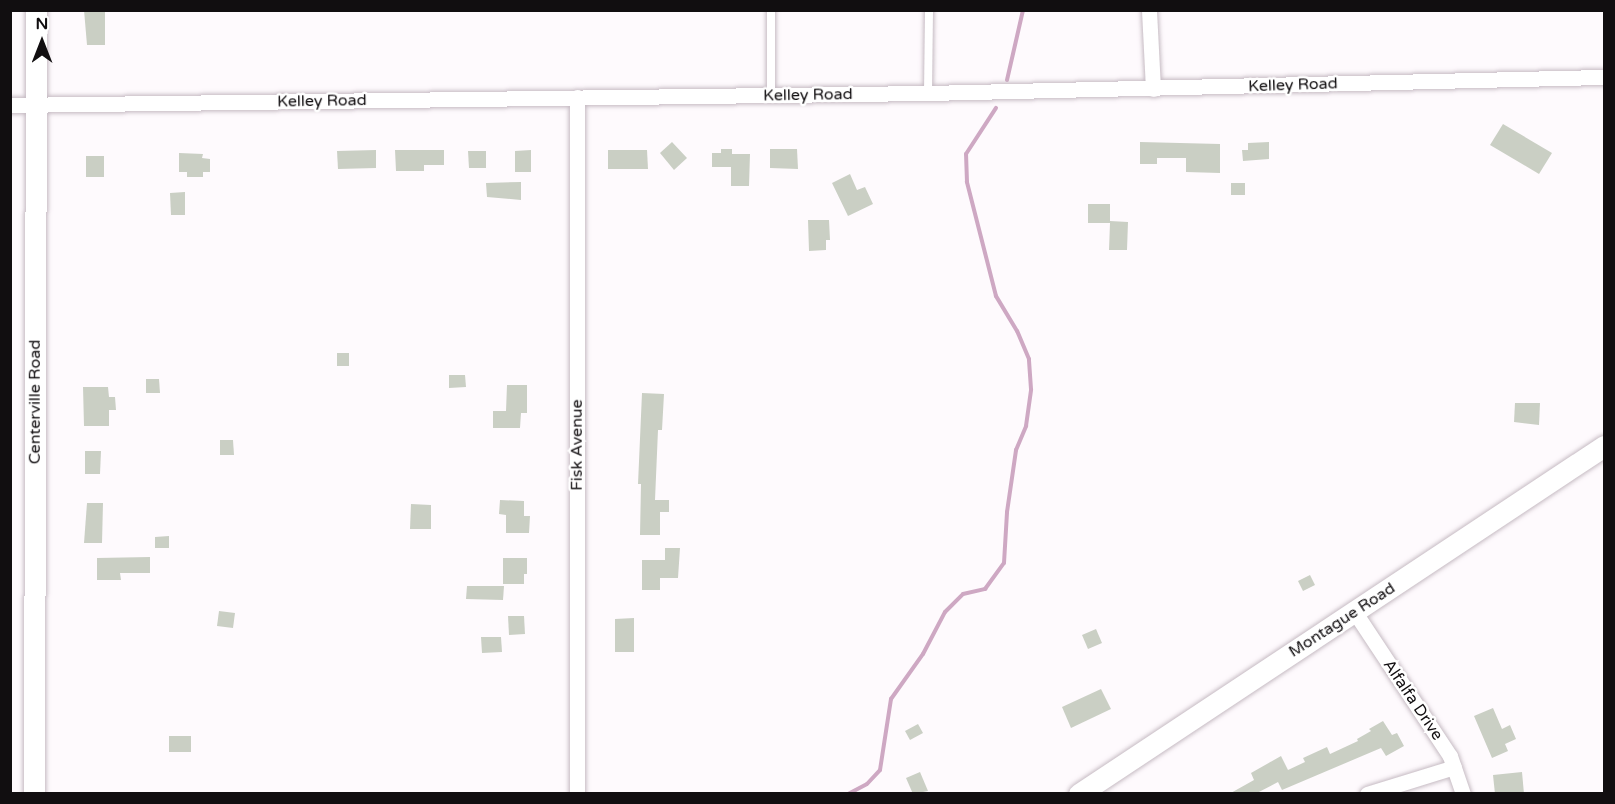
<!DOCTYPE html>
<html>
<head>
<meta charset="utf-8">
<style>
	body { margin:0 }
	#map { position:relative; width:1615px; height:804px; overflow:hidden; background:#fefafd; font-family:"Varela Round",sans-serif }
	div>[style] { position:absolute }
	[style*='--x'] { left:calc(var(--x)*1px); top:calc(var(--y)*1px); width:calc(var(--w)*1px); rotate:calc(var(--a)*1deg) }
	.stream>* { height:4px; margin:-2px; padding:0 2px; transform-origin:2px; border-radius:2px; background:#cea8c3 }
	.building>* { inset:0; background:#cacfc4 }
	.roads { filter:drop-shadow(0 0 2px #c6bbc3) drop-shadow(0 0 2px #c6bbc3) }
	.lane>* { height:8px; margin:-4px; padding:0 4px; transform-origin:4px; border-radius:4px; background:#fff }
	.street>* { height:15px; margin:-7.5px; padding:0 7.5px; transform-origin:7.5px; border-radius:7.5px; background:#fff }
	.secondary>* { height:21px; margin:-10.5px; padding:0 10.5px; transform-origin:10.5px; border-radius:10.5px; background:#fff }
	span { translate:-50% -50%; white-space:nowrap; text-align:center; line-height:1.15; -webkit-text-stroke:5px #fff; paint-order:stroke }
	.street-label { font-size:16px; color:#110e10 }
	.frame { position:absolute; inset:0; border:12px solid #110e10; pointer-events:none }
	.north { position:absolute; left:12px; top:12px; width:60px; height:60px; -webkit-text-stroke:4px #fff; paint-order:stroke; rotate:0deg; font-size:16px; font-weight:700; line-height:24px; text-align:center; color:#110e10 }
	.north::after { content:''; display:block; margin:auto; width:21px; height:27px; background:#110e10; clip-path:polygon(50% 0,100% 100%,50% 72%,0 100%) }
</style>
</head>
<body>
<div id="map">
	<div class="stream">
		<div style="--x:1007;--y:80;--w:72;--a:-77.1"></div>
		<div style="--x:848;--y:794;--w:21;--a:-28"></div>
		<div style="--x:867;--y:784;--w:19;--a:-47"></div>
		<div style="--x:880;--y:770;--w:72;--a:-81.2"></div>
		<div style="--x:891;--y:699;--w:55;--a:-54.6"></div>
		<div style="--x:923;--y:654;--w:47;--a:-62.4"></div>
		<div style="--x:945;--y:612;--w:25;--a:-45"></div>
		<div style="--x:963;--y:594;--w:23;--a:-13"></div>
		<div style="--x:985;--y:589;--w:32;--a:-54"></div>
		<div style="--x:1004;--y:563;--w:51;--a:-86.6"></div>
		<div style="--x:1007;--y:512;--w:63;--a:-81.7"></div>
		<div style="--x:1016;--y:450;--w:26;--a:-67"></div>
		<div style="--x:1026;--y:426;--w:37;--a:-82"></div>
		<div style="--x:1031;--y:389;--w:30;--a:-94"></div>
		<div style="--x:1029;--y:359;--w:30;--a:-113"></div>
		<div style="--x:1017;--y:331;--w:41;--a:-121"></div>
		<div style="--x:996;--y:296;--w:118;--a:-104.3"></div>
		<div style="--x:967;--y:182;--w:28;--a:-92"></div>
		<div style="--x:966;--y:154;--w:55;--a:-56.9"></div>
	</div>
	<div class="building">
		<div style="clip-path:polygon(84px 10px,105px 10px,105px 45px,87px 45px)"></div>
		<div style="clip-path:polygon(1503px 124px,1552px 153px,1539px 174px,1490px 145px)"></div>
		<div style="clip-path:polygon(672px 142px,687px 158px,674px 170px,660px 153px)"></div>
		<div style="clip-path:polygon(1140px 142px,1220px 144px,1220px 173px,1186px 172px,1186px 158px,1157px 158px,1157px 164px,1140px 164px)"></div>
		<div style="clip-path:polygon(1269px 142px,1269px 159px,1243px 161px,1242px 150px,1248px 150px,1248px 143px)"></div>
		<div style="clip-path:polygon(721px 149px,732px 149px,732px 154px,750px 154px,749px 186px,731px 186px,731px 167px,712px 167px,712px 153px,721px 153px)"></div>
		<div style="clip-path:polygon(770px 149px,797px 149px,798px 169px,770px 168px)"></div>
		<div style="clip-path:polygon(376px 150px,376px 168px,338px 169px,337px 151px)"></div>
		<div style="clip-path:polygon(395px 150px,444px 150px,444px 165px,424px 165px,424px 171px,396px 171px)"></div>
		<div style="clip-path:polygon(531px 150px,531px 172px,515px 172px,515px 151px)"></div>
		<div style="clip-path:polygon(608px 150px,647px 150px,648px 169px,608px 169px)"></div>
		<div style="clip-path:polygon(468px 151px,486px 151px,486px 168px,469px 168px)"></div>
		<div style="clip-path:polygon(179px 153px,203px 154px,202px 158px,210px 159px,210px 172px,203px 172px,203px 177px,187px 177px,187px 172px,179px 172px)"></div>
		<div style="clip-path:polygon(86px 156px,104px 156px,104px 177px,86px 177px)"></div>
		<div style="clip-path:polygon(850px 174px,857px 190px,865px 187px,873px 204px,848px 216px,832px 183px)"></div>
		<div style="clip-path:polygon(521px 182px,521px 200px,487px 197px,486px 183px)"></div>
		<div style="clip-path:polygon(1231px 183px,1245px 183px,1245px 195px,1231px 195px)"></div>
		<div style="clip-path:polygon(185px 192px,185px 215px,171px 215px,170px 193px)"></div>
		<div style="clip-path:polygon(1088px 204px,1110px 204px,1110px 221px,1128px 222px,1127px 250px,1109px 250px,1110px 223px,1088px 223px)"></div>
		<div style="clip-path:polygon(808px 220px,829px 220px,830px 240px,826px 240px,826px 250px,809px 251px)"></div>
		<div style="clip-path:polygon(337px 353px,349px 353px,349px 366px,337px 366px)"></div>
		<div style="clip-path:polygon(449px 375px,465px 375px,466px 387px,449px 388px)"></div>
		<div style="clip-path:polygon(146px 379px,159px 379px,160px 393px,146px 393px)"></div>
		<div style="clip-path:polygon(507px 385px,527px 385px,527px 413px,521px 413px,520px 428px,493px 428px,493px 411px,506px 411px)"></div>
		<div style="clip-path:polygon(83px 387px,108px 387px,109px 397px,115px 397px,116px 410px,109px 410px,109px 426px,84px 426px)"></div>
		<div style="clip-path:polygon(642px 393px,664px 394px,662px 430px,658px 430px,655px 500px,669px 500px,669px 512px,660px 512px,660px 535px,640px 535px,641px 484px,638px 484px)"></div>
		<div style="clip-path:polygon(1515px 403px,1540px 403px,1539px 425px,1514px 422px)"></div>
		<div style="clip-path:polygon(220px 440px,233px 440px,234px 455px,220px 455px)"></div>
		<div style="clip-path:polygon(85px 451px,101px 451px,100px 474px,85px 474px)"></div>
		<div style="clip-path:polygon(500px 500px,524px 501px,524px 516px,530px 516px,529px 533px,506px 533px,506px 515px,499px 514px)"></div>
		<div style="clip-path:polygon(87px 503px,103px 503px,102px 543px,84px 543px)"></div>
		<div style="clip-path:polygon(411px 504px,431px 505px,431px 529px,410px 529px)"></div>
		<div style="clip-path:polygon(169px 536px,169px 548px,155px 548px,155px 537px)"></div>
		<div style="clip-path:polygon(665px 548px,680px 548px,678px 578px,660px 578px,660px 590px,642px 590px,642px 560px,665px 560px)"></div>
		<div style="clip-path:polygon(150px 557px,150px 573px,120px 573px,121px 580px,97px 580px,97px 558px)"></div>
		<div style="clip-path:polygon(503px 558px,527px 558px,527px 574px,524px 574px,524px 584px,503px 584px)"></div>
		<div style="clip-path:polygon(1310px 575px,1315px 585px,1303px 591px,1298px 581px)"></div>
		<div style="clip-path:polygon(467px 586px,504px 586px,503px 600px,466px 599px)"></div>
		<div style="clip-path:polygon(219px 611px,235px 613px,233px 628px,217px 626px)"></div>
		<div style="clip-path:polygon(508px 616px,524px 616px,525px 634px,509px 635px)"></div>
		<div style="clip-path:polygon(634px 618px,634px 652px,615px 652px,615px 619px)"></div>
		<div style="clip-path:polygon(1096px 629px,1102px 643px,1088px 649px,1082px 635px)"></div>
		<div style="clip-path:polygon(481px 637px,501px 637px,502px 652px,482px 653px)"></div>
		<div style="clip-path:polygon(1101px 689px,1111px 709px,1071px 728px,1062px 707px)"></div>
		<div style="clip-path:polygon(1493px 708px,1502px 729px,1510px 725px,1516px 739px,1505px 744px,1508px 751px,1492px 758px,1474px 716px)"></div>
		<div style="clip-path:polygon(1383px 721px,1392px 735px,1397px 733px,1404px 746px,1386px 756px,1381px 748px,1282px 790px,1278px 782px,1255px 794px,1229px 794px,1254px 780px,1251px 773px,1281px 756px,1288px 770px,1305px 762px,1303px 758px,1327px 747px,1330px 754px,1358px 741px,1357px 739px,1371px 731px,1369px 729px)"></div>
		<div style="clip-path:polygon(918px 724px,923px 733px,910px 740px,905px 731px)"></div>
		<div style="clip-path:polygon(169px 736px,191px 736px,191px 752px,169px 752px)"></div>
		<div style="clip-path:polygon(920px 772px,928px 791px,913px 794px,906px 778px)"></div>
		<div style="clip-path:polygon(1522px 772px,1524px 794px,1495px 794px,1493px 775px)"></div>
	</div>
	<div class="roads">
		<div class="lane">
			<div style="--x:771;--y:10;--w:85;--a:90"></div>
			<div style="--x:928;--y:93;--w:83;--a:-89.3"></div>
		</div>
		<div class="street">
			<div style="--x:1149;--y:10;--w:79;--a:87.1"></div>
			<div style="--x:577;--y:97;--w:697;--a:90"></div>
			<div style="--x:10;--y:105;--w:918;--a:-0.75"></div>
			<div style="--x:928;--y:93;--w:676;--a:-1.36"></div>
			<div style="--x:1354;--y:611;--w:174;--a:56.5"></div>
			<div style="--x:1450;--y:756;--w:40;--a:71.1"></div>
			<div style="--x:1367;--y:794;--w:91;--a:-17.2"></div>
		</div>
		<div class="secondary">
			<div style="--x:34;--y:794;--w:784;--a:-89.85"></div>
			<div style="--x:1079;--y:794;--w:630;--a:-33.54"></div>
		</div>
	</div>
	<div class="street-label">
		<span style="left:1293px;top:85px;rotate:-2deg">Kelley Road</span>
		<span style="left:808px;top:95px;rotate:-1deg">Kelley Road</span>
		<span style="left:322px;top:101px;rotate:-1deg">Kelley Road</span>
		<span style="left:35px;top:402px;rotate:-90deg">Centerville Road</span>
		<span style="left:577px;top:445px;rotate:-90deg">Fisk Avenue</span>
		<span style="left:1342px;top:620px;rotate:-33deg">Montague Road</span>
		<span style="left:1413px;top:700px;rotate:56deg">Alfalfa Drive</span>
	</div>
	<div class="frame"></div>
	<div class="north">N</div>
</div>
</body>
</html>
